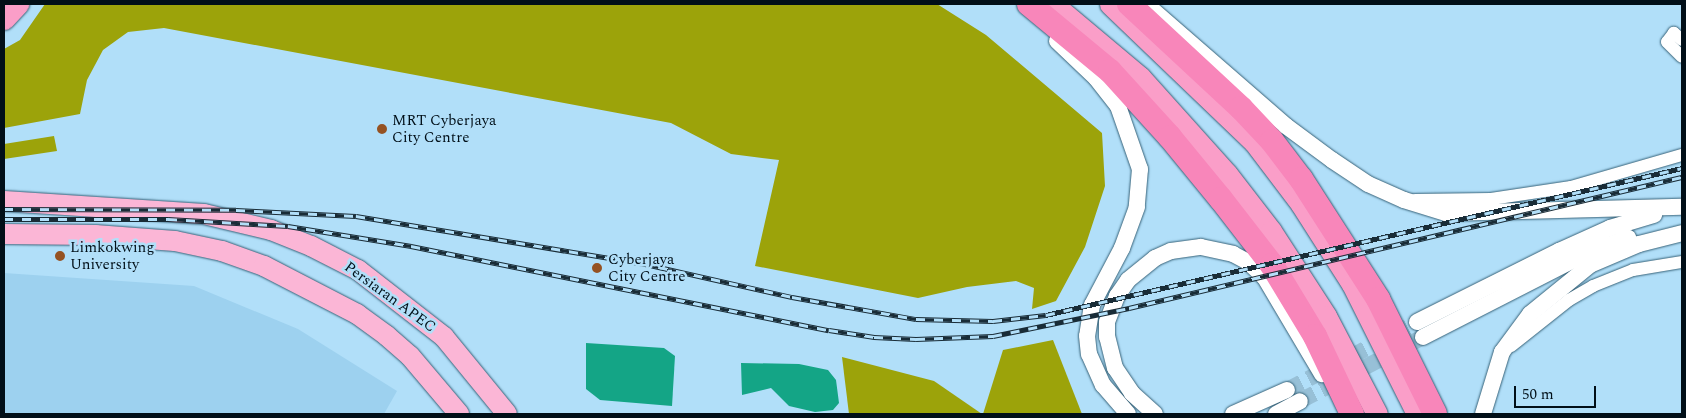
<!DOCTYPE html>
<html>
<head>
<meta charset="utf-8">
<style>
	body { margin:0 }
	#map { position:relative; width:1686px; height:418px; overflow:hidden; background:#b1dff9; font-family:Spectral,serif }
	div>[style] { position:absolute }
	[style*='--x'] { left:calc(var(--x)*1px); top:calc(var(--y)*1px); width:calc(var(--w)*1px); rotate:calc(var(--a)*1deg) }
	.built>* { inset:0; background:#9dd1ef }
	.forest>* { inset:0; background:#9ca30a }
	.water>* { inset:0; background:#14a586 }
	.tertiary-tunnel>* { height:16px; margin-top:-8px; transform-origin:0; background:repeating-linear-gradient(90deg,#97c0d7 0 16px,transparent 0 24px) }
	.roads { filter:drop-shadow(0 0 1px #376278) drop-shadow(0 0 1px #376278) }
	.minor>* { height:12px; margin:-6px; padding:0 6px; transform-origin:6px; border-radius:6px; background:#fff }
	.tertiary>* { height:16px; margin:-8px; padding:0 8px; transform-origin:8px; border-radius:8px; background:#fff }
	.primary>* { height:20px; margin:-10px; padding:0 10px; transform-origin:10px; border-radius:10px; background:#fbb6d6 }
	.trunk>* { height:21px; margin:-10.5px; padding:0 10.5px; transform-origin:10.5px; border-radius:10.5px; background:#fa9ec8 }
	.motorway>* { height:24px; margin:-12px; padding:0 12px; transform-origin:12px; border-radius:12px; background:#f886ba }
	.rail>* { height:5px; margin-top:-2.5px; transform-origin:0; background:repeating-linear-gradient(90deg,#b1dff9 0 9px,#192c37 0 18px); box-sizing:border-box; border-block:1px solid #192c37 }
	.dots>* { width:14px; height:14px; translate:-50% -50%; box-sizing:border-box; border:2px solid #b1dff9; border-radius:50% }
	span { translate:-50% -50%; white-space:nowrap; text-align:center; line-height:1.15; -webkit-text-stroke:5px #b1dff9; paint-order:stroke }
	.poi-label { font-size:15px; color:#010f18 }
	.left { translate:0 -50%; text-align:left }
	.street-label { font-size:15px; color:#010f18 }
	.frame { position:absolute; inset:0; border:5px solid #010f18; pointer-events:none }
	.scale { position:absolute; left:1514px; top:386px; width:82px; height:22px; box-sizing:border-box; border:2px solid #010f18; border-top:0; padding-left:6px; font-size:15px; line-height:18px; white-space:nowrap; color:#010f18; -webkit-text-stroke:4px #b1dff9; paint-order:stroke }
</style>
</head>
<body>
<div id="map">
	<div class="built">
		<div style="clip-path:polygon(4px 273px,194px 286px,298px 329px,397px 391px,384px 414px,4px 414px)"></div>
	</div>
	<div class="forest">
		<div style="clip-path:polygon(45px 4px,937px 4px,986px 35px,1102px 133px,1105px 186px,1085px 247px,1056px 301px,1032px 309px,1034px 288px,1016px 281px,967px 287px,918px 298px,755px 266px,779px 160px,731px 154px,671px 123px,164px 28px,128px 32px,103px 50px,87px 80px,80px 114px,4px 128px,4px 49px,20px 40px)"></div>
		<div style="clip-path:polygon(54px 136px,57px 151px,4px 159px,4px 144px)"></div>
		<div style="clip-path:polygon(1053px 340px,1082px 414px,983px 414px,1003px 350px)"></div>
		<div style="clip-path:polygon(842px 357px,934px 381px,982px 414px,849px 414px)"></div>
	</div>
	<div class="water">
		<div style="clip-path:polygon(586px 343px,664px 348px,675px 356px,672px 406px,600px 400px,586px 389px)"></div>
		<div style="clip-path:polygon(741px 363px,799px 364px,828px 370px,836px 380px,839px 403px,833px 410px,815px 412px,789px 406px,771px 388px,742px 395px)"></div>
	</div>
	<div class="tertiary-tunnel">
		<div style="--x:1287;--y:390;--w:147;--a:-27.6"></div>
		<div style="--x:1300;--y:401;--w:139;--a:-27.5"></div>
	</div>
	<div class="roads">
		<div class="minor">
			<div style="--x:1682;--y:40;--w:11;--a:-139"></div>
			<div style="--x:1674;--y:33;--w:11;--a:128"></div>
			<div style="--x:1667;--y:42;--w:21;--a:45"></div>
			<div style="--x:1415;--y:200;--w:76;--a:-0.8"></div>
			<div style="--x:1491;--y:199;--w:81;--a:-8.5"></div>
			<div style="--x:1571;--y:187;--w:116;--a:-16.1"></div>
			<div style="--x:1511;--y:346;--w:74;--a:-38.4"></div>
			<div style="--x:1569;--y:300;--w:28;--a:-30"></div>
			<div style="--x:1593;--y:286;--w:43;--a:-21.8"></div>
			<div style="--x:1633;--y:270;--w:50;--a:-9.3"></div>
		</div>
		<div class="tertiary">
			<div style="--x:1147;--y:5;--w:184;--a:41"></div>
			<div style="--x:1286;--y:126;--w:57;--a:36.5"></div>
			<div style="--x:1332;--y:160;--w:43;--a:33.7"></div>
			<div style="--x:1368;--y:184;--w:39;--a:24"></div>
			<div style="--x:1404;--y:200;--w:44;--a:17.2"></div>
			<div style="--x:1446;--y:213;--w:236;--a:-1.5"></div>
			<div style="--x:1057;--y:41;--w:54;--a:43.5"></div>
			<div style="--x:1096;--y:78;--w:36;--a:52"></div>
			<div style="--x:1118;--y:106;--w:67;--a:70.8"></div>
			<div style="--x:1140;--y:169;--w:38;--a:95"></div>
			<div style="--x:1137;--y:207;--w:44;--a:110.1"></div>
			<div style="--x:1122;--y:248;--w:64;--a:117.8"></div>
			<div style="--x:1092;--y:305;--w:31;--a:99"></div>
			<div style="--x:1087;--y:336;--w:18;--a:84"></div>
			<div style="--x:1089;--y:354;--w:34;--a:66"></div>
			<div style="--x:1103;--y:385;--w:38;--a:49"></div>
			<div style="--x:1417;--y:322;--w:159;--a:-26.6"></div>
			<div style="--x:1559;--y:251;--w:56;--a:-24.3"></div>
			<div style="--x:1610;--y:228;--w:46;--a:-16.5"></div>
			<div style="--x:1423;--y:337;--w:184;--a:-27.1"></div>
			<div style="--x:1587;--y:253;--w:44;--a:-20.1"></div>
			<div style="--x:1155;--y:414;--w:31;--a:-138"></div>
			<div style="--x:1132;--y:393;--w:30;--a:-124"></div>
			<div style="--x:1115;--y:368;--w:32;--a:-104"></div>
			<div style="--x:1107;--y:337;--w:15;--a:-90"></div>
			<div style="--x:1107;--y:322;--w:28;--a:-69"></div>
			<div style="--x:1117;--y:296;--w:19;--a:-55"></div>
			<div style="--x:1128;--y:280;--w:35;--a:-39"></div>
			<div style="--x:1155;--y:258;--w:17;--a:-24"></div>
			<div style="--x:1171;--y:251;--w:30;--a:-8"></div>
			<div style="--x:1201;--y:247;--w:33;--a:12"></div>
			<div style="--x:1233;--y:254;--w:17;--a:28"></div>
			<div style="--x:1248;--y:262;--w:23;--a:43"></div>
			<div style="--x:1265;--y:278;--w:112;--a:59.3"></div>
			<div style="--x:1233;--y:414;--w:59;--a:-24"></div>
			<div style="--x:1276;--y:414;--w:27;--a:-28"></div>
			<div style="--x:1483;--y:414;--w:65;--a:-73"></div>
			<div style="--x:1502;--y:352;--w:47;--a:-53.6"></div>
			<div style="--x:1530;--y:314;--w:77;--a:-39.2"></div>
			<div style="--x:1590;--y:265;--w:53;--a:-23.2"></div>
			<div style="--x:1639;--y:244;--w:44;--a:-14.3"></div>
		</div>
		<div class="primary">
			<div style="--x:4;--y:201;--w:200;--a:3.7"></div>
			<div style="--x:204;--y:214;--w:69;--a:13.4"></div>
			<div style="--x:271;--y:230;--w:43;--a:21.8"></div>
			<div style="--x:311;--y:246;--w:53;--a:27.1"></div>
			<div style="--x:358;--y:270;--w:109;--a:37.9"></div>
			<div style="--x:444;--y:337;--w:99;--a:50.7"></div>
			<div style="--x:4;--y:234;--w:91;--a:0.6"></div>
			<div style="--x:95;--y:235;--w:80;--a:4.3"></div>
			<div style="--x:175;--y:241;--w:48;--a:12"></div>
			<div style="--x:222;--y:251;--w:45;--a:19.7"></div>
			<div style="--x:264;--y:266;--w:105;--a:27.3"></div>
			<div style="--x:357;--y:314;--w:37;--a:36"></div>
			<div style="--x:387;--y:336;--w:30;--a:41"></div>
			<div style="--x:410;--y:356;--w:76;--a:49.8"></div>
		</div>
		<div class="trunk">
			<div style="--x:1053;--y:4;--w:114;--a:40"></div>
			<div style="--x:1140;--y:77;--w:130;--a:48.1"></div>
			<div style="--x:1227;--y:174;--w:72;--a:52.3"></div>
			<div style="--x:1271;--y:231;--w:101;--a:57.1"></div>
			<div style="--x:1326;--y:316;--w:110;--a:62.5"></div>
			<div style="--x:1110;--y:4;--w:199;--a:43.8"></div>
			<div style="--x:1254;--y:142;--w:78;--a:52.8"></div>
			<div style="--x:1301;--y:204;--w:95;--a:57.5"></div>
			<div style="--x:1352;--y:284;--w:145;--a:63.4"></div>
			<div style="--x:4;--y:19;--w:21;--a:-47"></div>
		</div>
		<div class="motorway">
			<div style="--x:1029;--y:4;--w:105;--a:39.6"></div>
			<div style="--x:1110;--y:71;--w:89;--a:47.7"></div>
			<div style="--x:1170;--y:137;--w:80;--a:50.6"></div>
			<div style="--x:1221;--y:199;--w:83;--a:52.3"></div>
			<div style="--x:1272;--y:265;--w:83;--a:58.8"></div>
			<div style="--x:1315;--y:336;--w:86;--a:64.6"></div>
			<div style="--x:1129;--y:4;--w:153;--a:42.9"></div>
			<div style="--x:1241;--y:108;--w:45;--a:46.8"></div>
			<div style="--x:1272;--y:141;--w:48;--a:52.7"></div>
			<div style="--x:1301;--y:179;--w:143;--a:57.3"></div>
			<div style="--x:1378;--y:299;--w:128;--a:63.6"></div>
		</div>
	</div>
	<div class="rail">
		<div style="--x:4;--y:209;--w:232;--a:0.2"></div>
		<div style="--x:236;--y:210;--w:120;--a:2.9"></div>
		<div style="--x:356;--y:216;--w:289;--a:9.4"></div>
		<div style="--x:641;--y:263;--w:155;--a:12.7"></div>
		<div style="--x:792;--y:297;--w:126;--a:10.1"></div>
		<div style="--x:916;--y:319;--w:77;--a:1.5"></div>
		<div style="--x:993;--y:321;--w:53;--a:-6.5"></div>
		<div style="--x:1046;--y:315;--w:653;--a:-13.01"></div>
		<div style="--x:4;--y:219;--w:164;--a:0"></div>
		<div style="--x:168;--y:219;--w:120;--a:3.3"></div>
		<div style="--x:288;--y:226;--w:125;--a:9.2"></div>
		<div style="--x:411;--y:246;--w:426;--a:11.4"></div>
		<div style="--x:829;--y:330;--w:46;--a:8.8"></div>
		<div style="--x:874;--y:337;--w:42;--a:2.7"></div>
		<div style="--x:916;--y:339;--w:77;--a:-2.2"></div>
		<div style="--x:993;--y:336;--w:139;--a:-11.6"></div>
		<div style="--x:1129;--y:308;--w:568;--a:-13.33"></div>
	</div>
	<div class="dots">
		<div style="left:382px;top:129px;background:#955222"></div>
		<div style="left:60px;top:256px;background:#955222"></div>
		<div style="left:597px;top:268px;background:#955222"></div>
	</div>
	<div class="poi-label">
		<span class="left" style="left:392px;top:129px">MRT Cyberjaya<br>City Centre</span>
		<span class="left" style="left:70px;top:256px">Limkokwing<br>University</span>
		<span class="left" style="left:608px;top:268px">Cyberjaya<br>City Centre</span>
	</div>
	<div class="street-label">
		<span style="left:390px;top:297px;rotate:36deg">Persiaran APEC</span>
	</div>
	<div class="frame"></div>
	<div class="scale">50 m</div>
</div>
</body>
</html>
